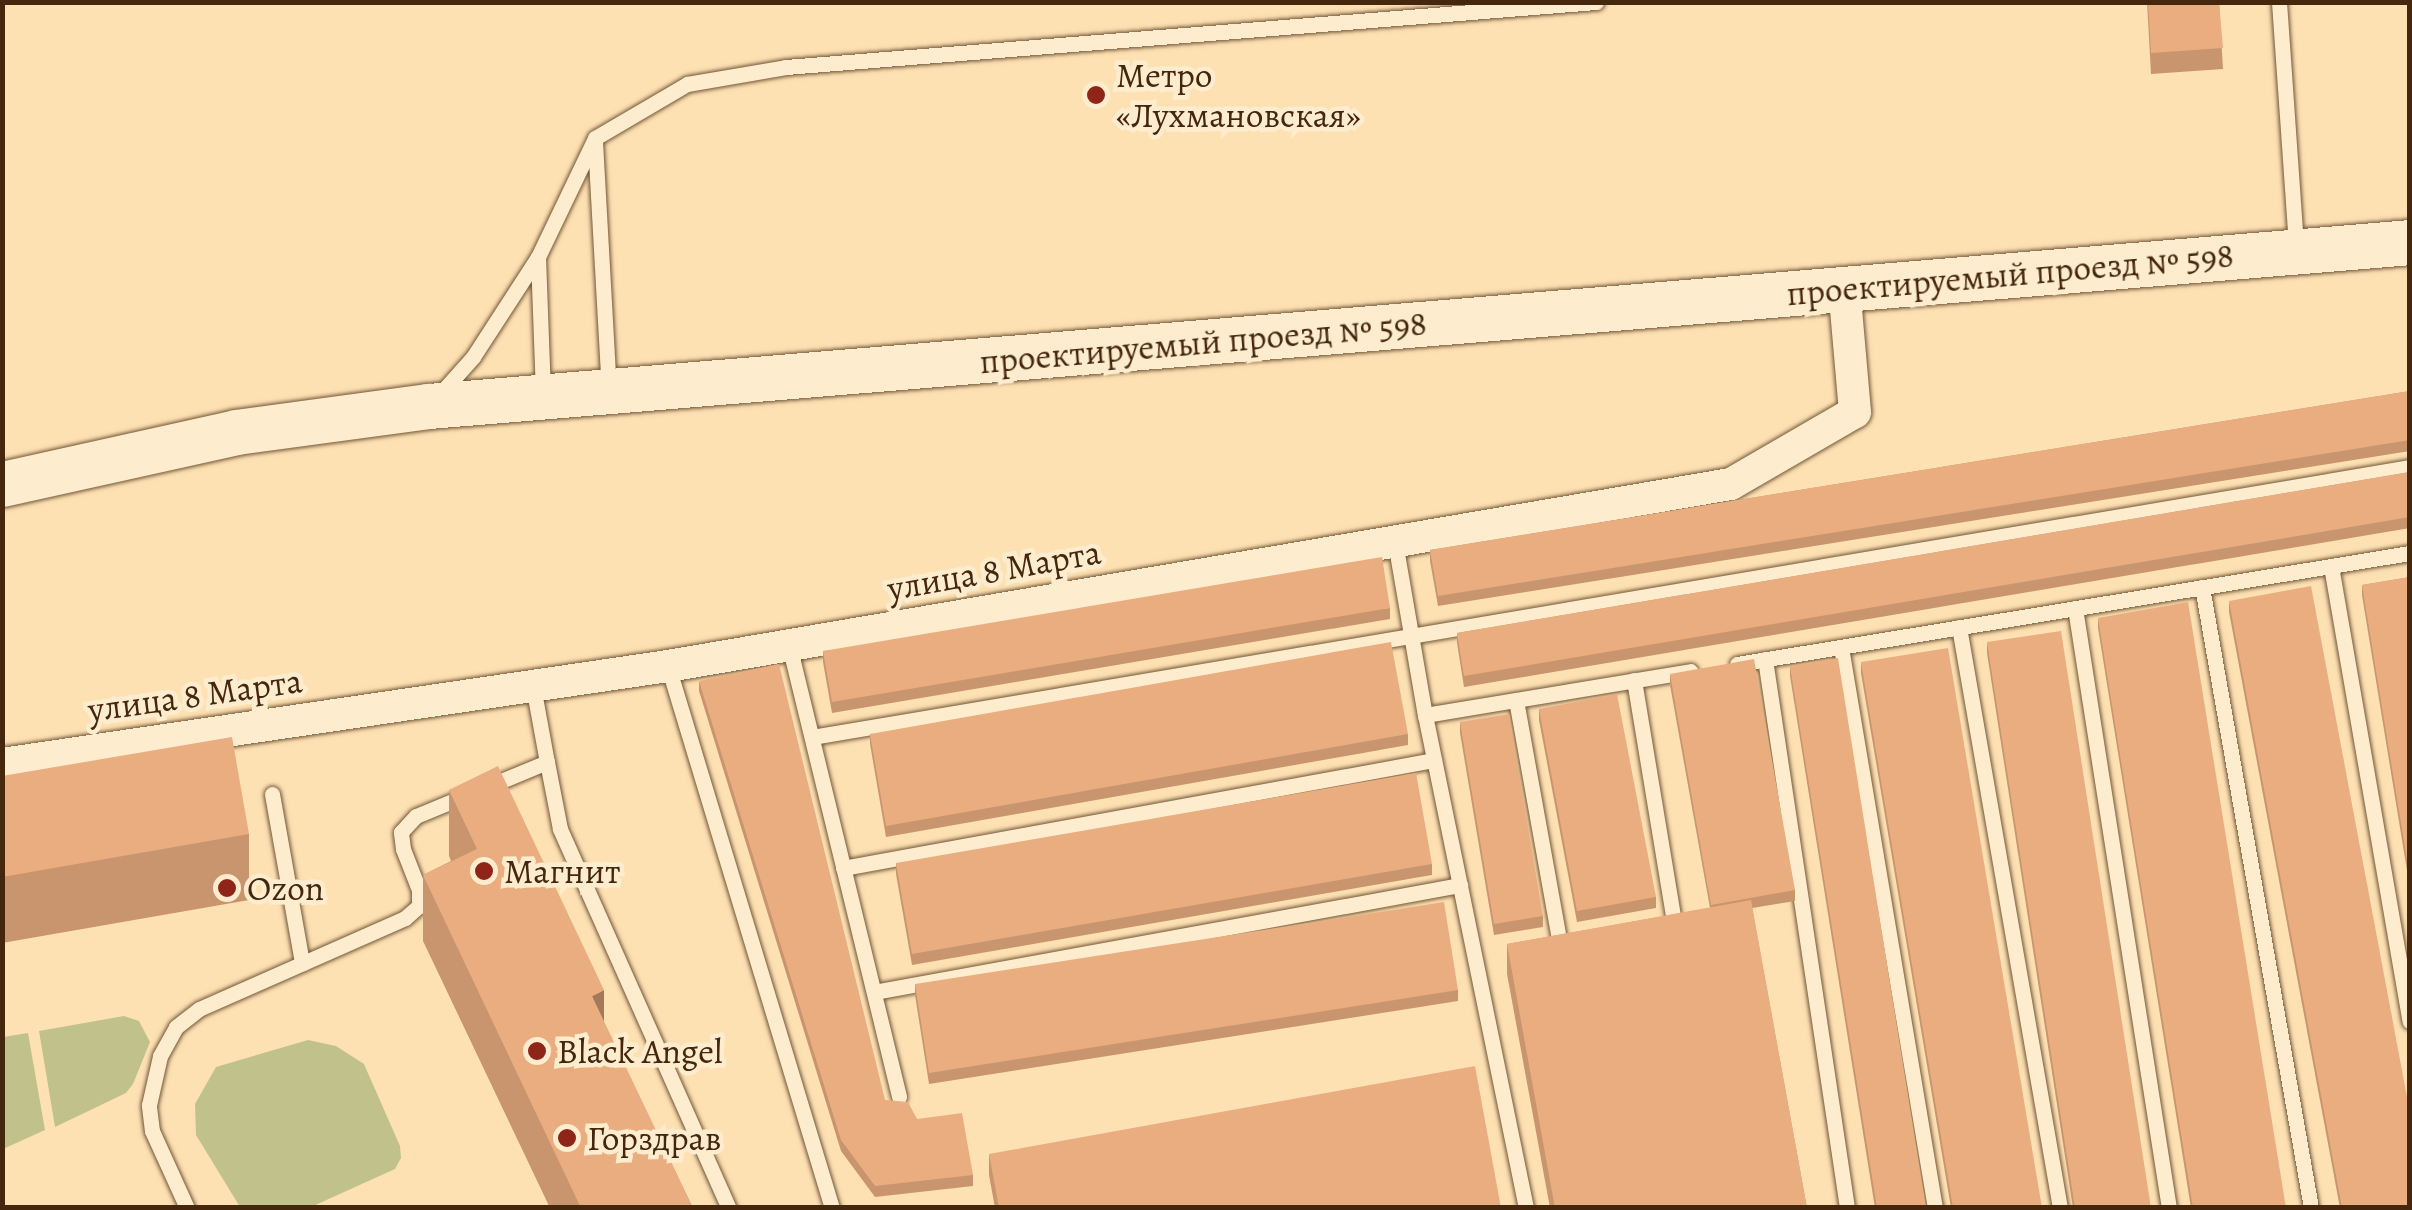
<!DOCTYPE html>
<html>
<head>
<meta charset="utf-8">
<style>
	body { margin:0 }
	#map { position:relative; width:2412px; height:1210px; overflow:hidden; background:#fee1b3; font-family:Alegreya,serif }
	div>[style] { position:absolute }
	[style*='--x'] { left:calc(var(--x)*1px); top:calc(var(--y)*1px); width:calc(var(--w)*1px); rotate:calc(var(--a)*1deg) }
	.green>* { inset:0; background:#c1c28b }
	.roads { filter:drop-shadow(0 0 2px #725636) drop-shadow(0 0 2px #725636) }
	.lane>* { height:15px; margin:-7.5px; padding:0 7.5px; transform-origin:7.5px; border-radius:7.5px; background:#feecce }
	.street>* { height:32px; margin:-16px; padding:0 16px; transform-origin:16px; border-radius:16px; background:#feecce }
	.secondary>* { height:45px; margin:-22.5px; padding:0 22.5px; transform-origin:22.5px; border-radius:22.5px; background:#feecce }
	.wall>* { inset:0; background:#c9956e }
	.shaded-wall>* { inset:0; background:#a4795a }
	.building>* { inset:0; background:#eaad80 }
	.dots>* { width:28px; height:28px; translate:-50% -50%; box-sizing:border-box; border:5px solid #feecce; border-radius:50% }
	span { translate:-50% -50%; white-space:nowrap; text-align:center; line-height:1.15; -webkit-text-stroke:9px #feecce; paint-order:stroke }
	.poi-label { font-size:35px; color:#44270d }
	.left { translate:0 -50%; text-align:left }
	.street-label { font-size:35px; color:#44270d }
	.frame { position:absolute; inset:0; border:5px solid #44270d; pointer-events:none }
</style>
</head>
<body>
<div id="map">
	<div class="green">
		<div style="clip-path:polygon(124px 1016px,139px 1021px,150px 1042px,133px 1084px,126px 1093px,55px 1127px,39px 1031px)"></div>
		<div style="clip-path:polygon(28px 1033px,45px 1130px,3px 1149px,3px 1037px)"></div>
		<div style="clip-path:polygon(308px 1040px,336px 1046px,364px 1064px,400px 1146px,401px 1158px,395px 1169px,311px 1207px,240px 1207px,196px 1135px,195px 1104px,216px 1067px)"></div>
	</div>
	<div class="roads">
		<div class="lane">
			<div style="--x:2279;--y:2;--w:245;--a:86"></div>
			<div style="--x:595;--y:142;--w:247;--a:86.8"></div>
			<div style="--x:538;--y:257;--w:136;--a:87.9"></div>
			<div style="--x:440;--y:394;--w:50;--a:-48.3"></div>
			<div style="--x:473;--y:357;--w:119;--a:-57"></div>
			<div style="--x:538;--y:257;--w:132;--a:-64.4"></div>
			<div style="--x:595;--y:138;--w:107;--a:-30.4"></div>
			<div style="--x:687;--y:84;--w:100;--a:-9.7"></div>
			<div style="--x:786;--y:67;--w:813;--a:-4.59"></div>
			<div style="--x:1395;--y:542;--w:176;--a:80.2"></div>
			<div style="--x:1425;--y:715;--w:503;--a:78.42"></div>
			<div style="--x:2331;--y:566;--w:462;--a:80.2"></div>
			<div style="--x:2202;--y:587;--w:630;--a:80.04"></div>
			<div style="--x:2075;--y:608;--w:607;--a:81.1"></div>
			<div style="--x:1959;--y:627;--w:590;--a:80.14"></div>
			<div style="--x:789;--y:645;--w:465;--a:76.3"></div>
			<div style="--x:1841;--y:647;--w:569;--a:80.49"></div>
			<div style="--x:1765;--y:659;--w:555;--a:81.5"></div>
			<div style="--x:1737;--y:664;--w:682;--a:-9.37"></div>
			<div style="--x:668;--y:666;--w:566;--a:73.17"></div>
			<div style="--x:1634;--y:680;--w:245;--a:80.6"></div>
			<div style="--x:533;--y:686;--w:77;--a:79.6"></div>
			<div style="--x:1516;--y:700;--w:249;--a:79.8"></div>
			<div style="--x:1425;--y:715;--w:269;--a:-9.4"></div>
			<div style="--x:812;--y:737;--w:1621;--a:-9.59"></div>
			<div style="--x:489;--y:786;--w:63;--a:-22.5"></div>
			<div style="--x:547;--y:762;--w:68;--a:79"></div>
			<div style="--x:560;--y:829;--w:415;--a:66"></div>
			<div style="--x:272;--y:794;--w:172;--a:79.9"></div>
			<div style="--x:843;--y:868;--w:601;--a:-10.36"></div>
			<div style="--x:874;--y:992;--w:596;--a:-10.35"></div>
			<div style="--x:187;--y:1208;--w:85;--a:-114.4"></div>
			<div style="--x:152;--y:1131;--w:26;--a:-97"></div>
			<div style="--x:149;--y:1105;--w:50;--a:-77.3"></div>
			<div style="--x:160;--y:1056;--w:33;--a:-61"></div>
			<div style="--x:176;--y:1027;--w:29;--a:-38"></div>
			<div style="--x:199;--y:1009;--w:225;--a:-23.8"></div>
			<div style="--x:405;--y:918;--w:18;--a:-41"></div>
			<div style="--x:419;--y:906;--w:16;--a:-90"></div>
			<div style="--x:419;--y:890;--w:44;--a:-111.3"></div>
			<div style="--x:403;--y:849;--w:17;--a:-97"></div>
			<div style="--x:401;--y:832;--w:22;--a:-47"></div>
			<div style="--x:416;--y:816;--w:55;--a:-22.4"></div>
		</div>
		<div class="street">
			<div style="--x:2;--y:764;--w:673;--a:-8.37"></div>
			<div style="--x:668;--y:666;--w:1078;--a:-9.72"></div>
			<div style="--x:1731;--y:484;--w:143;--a:-30.1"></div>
			<div style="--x:1855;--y:412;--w:125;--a:-95"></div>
		</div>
		<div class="secondary">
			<div style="--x:2;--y:484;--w:240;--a:-12.5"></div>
			<div style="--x:236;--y:432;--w:195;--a:-7.7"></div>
			<div style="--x:429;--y:406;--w:1988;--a:-4.73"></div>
		</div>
	</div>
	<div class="wall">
		<div style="clip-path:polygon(2147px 2px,2219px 2px,2223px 69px,2151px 74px)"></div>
		<div style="clip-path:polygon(2410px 391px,2410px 451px,1438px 606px,1430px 561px,1430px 550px)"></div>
		<div style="clip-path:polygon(2410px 472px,2410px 528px,1464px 687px,1457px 643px,1457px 633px)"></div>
		<div style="clip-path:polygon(2410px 577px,2410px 889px,2362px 595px,2362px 585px)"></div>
		<div style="clip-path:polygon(2229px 601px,2410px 1208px,2340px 1208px,2229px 612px)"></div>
		<div style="clip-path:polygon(1390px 608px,1390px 619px,832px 713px,823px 662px,823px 651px)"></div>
		<div style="clip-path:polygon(2098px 618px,2286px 1208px,2191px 1208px,2098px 628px)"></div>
		<div style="clip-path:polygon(1987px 642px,2151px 1208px,2073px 1208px,1987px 653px)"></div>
		<div style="clip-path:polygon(1861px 662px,2042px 1208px,1951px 1208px,1861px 673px)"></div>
		<div style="clip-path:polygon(1790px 666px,1926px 1208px,1875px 1208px,1790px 676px)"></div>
		<div style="clip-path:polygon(1670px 674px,1795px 890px,1795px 901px,1752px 908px,1807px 1208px,1550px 1208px,1507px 974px,1507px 944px,1710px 908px,1670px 685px)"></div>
		<div style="clip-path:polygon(699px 681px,885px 1100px,917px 1119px,973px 1175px,973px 1186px,875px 1197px,841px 1151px,699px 691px)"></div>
		<div style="clip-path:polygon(1539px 709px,1656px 897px,1656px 908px,1577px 922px,1539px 720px)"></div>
		<div style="clip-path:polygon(1460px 722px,1543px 916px,1543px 927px,1494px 935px,1460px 733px)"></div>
		<div style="clip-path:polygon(870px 734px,1408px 734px,1408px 745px,886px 837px,870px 744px)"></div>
		<div style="clip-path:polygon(2px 776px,249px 834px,249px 900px,2px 943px)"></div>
		<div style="clip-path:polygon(449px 790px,604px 1023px,693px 1208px,550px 1208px,423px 941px,423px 875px,451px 861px,449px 856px)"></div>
		<div style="clip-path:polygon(896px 863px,1432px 864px,1432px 875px,912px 965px,896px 874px)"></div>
		<div style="clip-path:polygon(915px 984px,1458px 990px,1458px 1001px,929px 1084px,915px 995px)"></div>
		<div style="clip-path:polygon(989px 1154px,1501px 1208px,995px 1208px,989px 1175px)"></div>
	</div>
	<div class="shaded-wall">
		<div style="clip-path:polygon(604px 990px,604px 1057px,592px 996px)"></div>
	</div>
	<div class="building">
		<div style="clip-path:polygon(2148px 2px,2219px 2px,2223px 48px,2151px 53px)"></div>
		<div style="clip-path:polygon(2410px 391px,2410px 440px,1438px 596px,1430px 550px)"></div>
		<div style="clip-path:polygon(2410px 472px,2410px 517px,1464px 676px,1457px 633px)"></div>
		<div style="clip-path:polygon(1382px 557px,1390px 608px,832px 702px,823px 651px)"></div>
		<div style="clip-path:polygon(2410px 577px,2410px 878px,2362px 585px)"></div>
		<div style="clip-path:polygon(2311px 586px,2410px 1113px,2410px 1208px,2342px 1208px,2229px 601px)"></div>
		<div style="clip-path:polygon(2188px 602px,2286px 1208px,2193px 1208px,2098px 618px)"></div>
		<div style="clip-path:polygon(2061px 631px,2151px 1208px,2075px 1208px,1987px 642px)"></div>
		<div style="clip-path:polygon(1391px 642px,1408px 734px,886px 826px,870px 734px)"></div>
		<div style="clip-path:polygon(1948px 648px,2042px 1208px,1953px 1208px,1861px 662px)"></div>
		<div style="clip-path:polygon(1838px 658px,1926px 1208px,1877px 1208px,1790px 666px)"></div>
		<div style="clip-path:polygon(1754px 659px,1795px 890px,1711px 905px,1670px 674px)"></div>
		<div style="clip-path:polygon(779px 664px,885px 1100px,908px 1102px,917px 1119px,962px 1113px,973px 1175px,875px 1186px,841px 1140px,699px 681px)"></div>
		<div style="clip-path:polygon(1617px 694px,1656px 897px,1577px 911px,1539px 709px)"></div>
		<div style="clip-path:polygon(1509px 714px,1543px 916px,1494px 924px,1460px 722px)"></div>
		<div style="clip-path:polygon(232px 737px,249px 834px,2px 877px,2px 776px)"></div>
		<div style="clip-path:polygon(498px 766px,604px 990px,592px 996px,693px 1208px,581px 1208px,423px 875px,477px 849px,449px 790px)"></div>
		<div style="clip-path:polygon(1416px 773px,1432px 864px,912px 954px,896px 863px)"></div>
		<div style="clip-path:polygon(1751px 900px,1807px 1208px,1555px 1208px,1507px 944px)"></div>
		<div style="clip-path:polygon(1444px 902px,1458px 990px,929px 1073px,915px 984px)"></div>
		<div style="clip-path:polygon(1475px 1066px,1501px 1208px,999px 1208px,989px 1154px)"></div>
	</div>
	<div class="dots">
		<div style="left:1096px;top:95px;background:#8f2418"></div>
		<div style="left:484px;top:871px;background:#8f2418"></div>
		<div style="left:227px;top:888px;background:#8f2418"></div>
		<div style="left:537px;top:1051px;background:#8f2418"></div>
		<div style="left:567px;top:1138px;background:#8f2418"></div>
	</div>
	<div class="poi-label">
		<span class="left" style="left:1116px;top:95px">Метро<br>«Лухмановская»</span>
		<span class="left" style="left:504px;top:871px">Магнит</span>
		<span class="left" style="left:247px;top:888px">Ozon</span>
		<span class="left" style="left:557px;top:1051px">Black Angel</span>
		<span class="left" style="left:587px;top:1138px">Горздрав</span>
	</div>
	<div class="street-label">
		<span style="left:2010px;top:274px;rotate:-5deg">проектируемый проезд № 598</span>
		<span style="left:1203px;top:342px;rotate:-5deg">проектируемый проезд № 598</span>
		<span style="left:994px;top:570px;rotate:-10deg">улица 8 Марта</span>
		<span style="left:195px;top:695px;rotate:-8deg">улица 8 Марта</span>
	</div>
	<div class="frame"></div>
</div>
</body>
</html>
